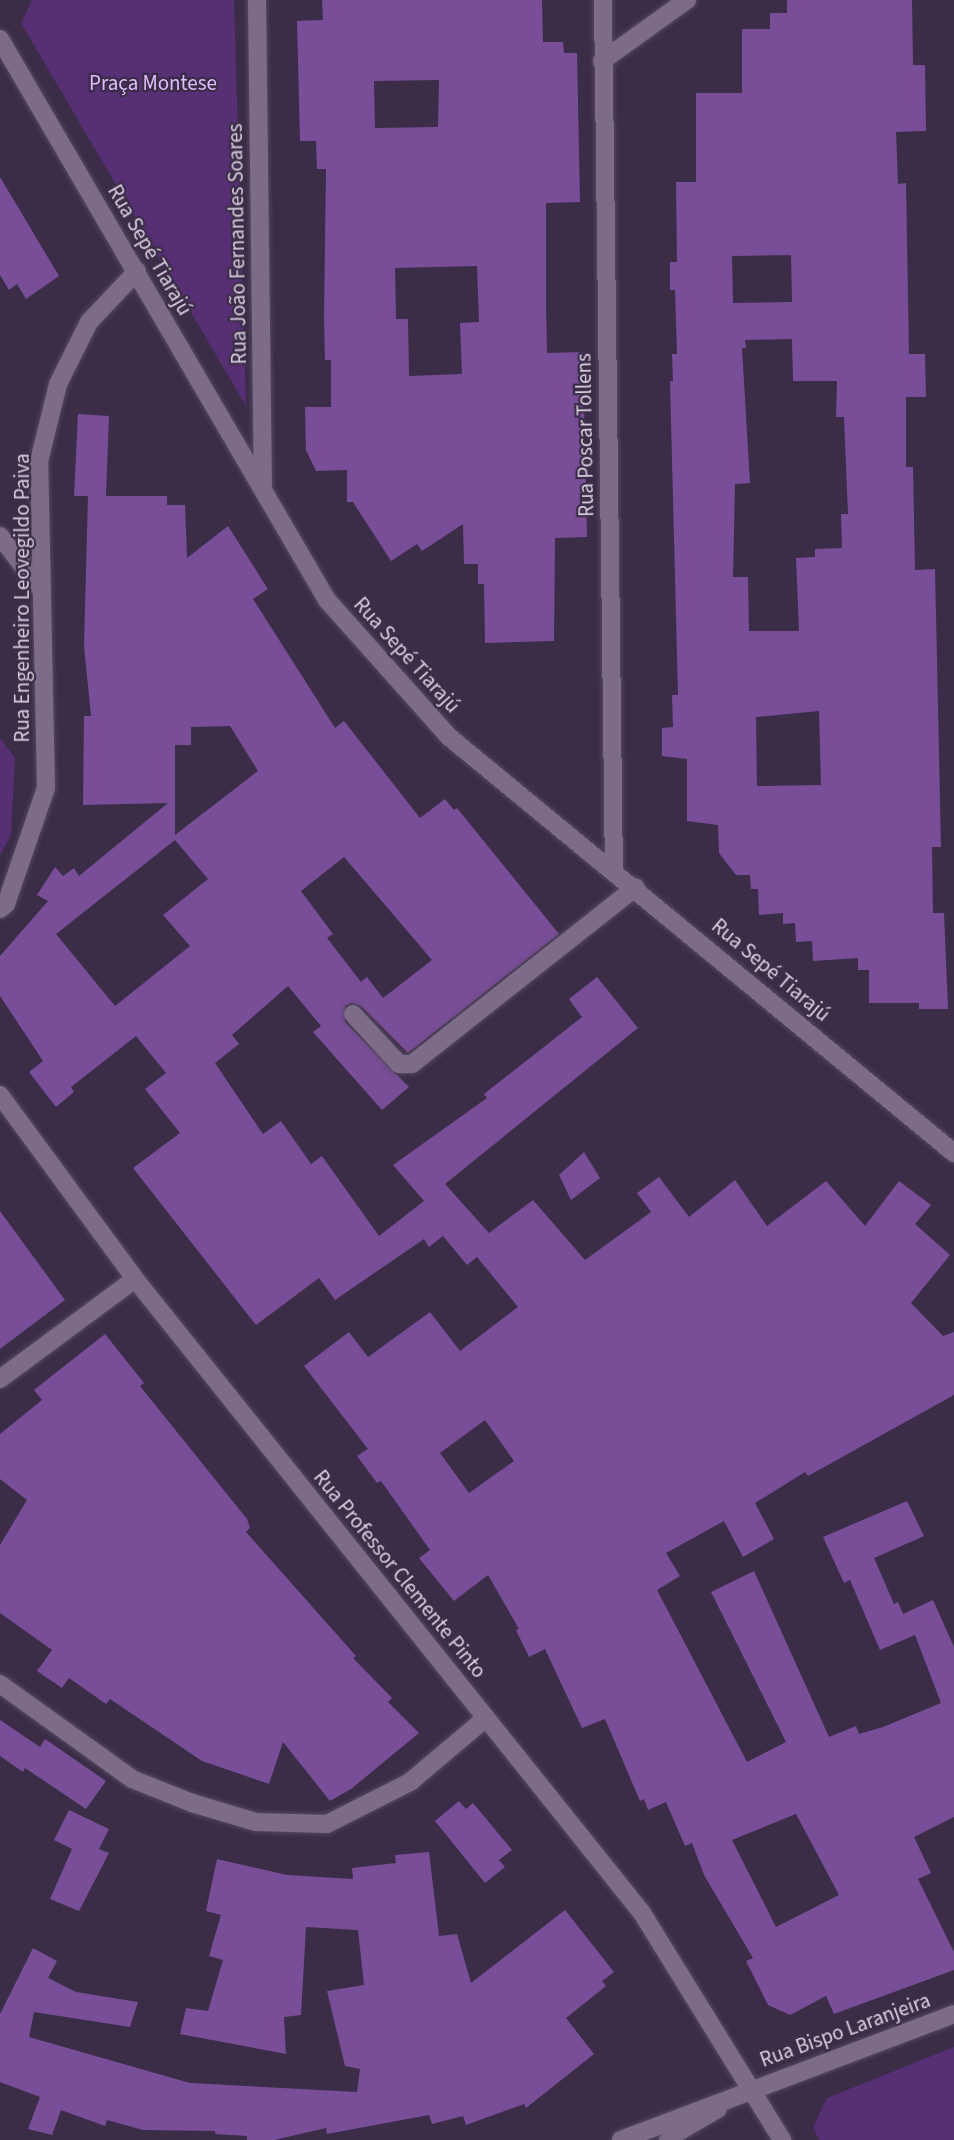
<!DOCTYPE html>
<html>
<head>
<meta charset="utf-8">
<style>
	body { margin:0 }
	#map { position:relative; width:954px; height:2140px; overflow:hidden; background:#3b2d47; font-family:"Source Sans 3",sans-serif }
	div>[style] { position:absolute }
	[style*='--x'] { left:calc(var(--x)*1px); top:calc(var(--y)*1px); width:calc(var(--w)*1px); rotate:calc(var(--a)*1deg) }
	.green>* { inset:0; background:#572f74 }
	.building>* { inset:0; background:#794e99 }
	.roads { filter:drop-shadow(0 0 2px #55495f) drop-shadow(0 0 2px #55495f) }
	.lane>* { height:15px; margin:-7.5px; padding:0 7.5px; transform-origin:7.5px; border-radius:7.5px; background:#7c6c8a }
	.street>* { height:18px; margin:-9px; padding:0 9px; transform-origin:9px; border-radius:9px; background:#7c6c8a }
	.secondary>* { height:18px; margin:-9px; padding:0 9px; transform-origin:9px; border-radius:9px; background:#7c6c8a }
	span { translate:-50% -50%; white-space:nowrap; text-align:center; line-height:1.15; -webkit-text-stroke:4.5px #3b2d47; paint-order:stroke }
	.park-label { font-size:21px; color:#debdfb }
	.street-label { font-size:21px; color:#d9d0e1 }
</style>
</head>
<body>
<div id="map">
	<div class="green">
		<div style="clip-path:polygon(32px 0,234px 0,246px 406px,21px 23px)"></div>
		<div style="clip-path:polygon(0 738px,15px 758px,11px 835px,0 855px)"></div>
		<div style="clip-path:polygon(954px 2047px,954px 2140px,819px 2140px,813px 2127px,827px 2098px)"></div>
	</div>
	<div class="building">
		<div style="clip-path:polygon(evenodd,322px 0,542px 0,543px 42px,563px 42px,564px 53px,577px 53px,580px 202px,546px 203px,546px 304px,547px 353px,583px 352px,587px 537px,555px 538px,554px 641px,485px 643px,484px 584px,478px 584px,478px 564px,464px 564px,463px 524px,422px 551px,417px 544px,391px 561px,353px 502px,347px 502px,347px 470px,316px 471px,306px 450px,305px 407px,331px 407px,331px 360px,325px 360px,324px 318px,326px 169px,317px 169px,316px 141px,300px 141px,297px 21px,323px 20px,322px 0,439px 80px,438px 127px,375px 128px,374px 81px,439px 80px,322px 0,477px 266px,479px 322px,460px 323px,462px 374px,409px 376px,408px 319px,396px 319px,395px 268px,477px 266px)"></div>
		<div style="clip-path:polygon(evenodd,787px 0,912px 0,913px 65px,925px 65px,926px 131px,896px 132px,898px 184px,906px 183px,909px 354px,925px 354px,926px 397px,906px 397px,906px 467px,913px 467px,915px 570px,935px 569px,941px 847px,932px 847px,933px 913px,944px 913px,948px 1009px,919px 1009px,919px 1003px,869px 1003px,869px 970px,858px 970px,858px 958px,813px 961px,812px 941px,796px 942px,795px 923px,783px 924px,783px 913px,759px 915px,758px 889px,751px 889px,750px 875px,736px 875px,719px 853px,718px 825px,687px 821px,687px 759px,662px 756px,662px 728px,673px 727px,672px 695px,678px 695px,670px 381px,673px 381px,672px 354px,677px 354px,675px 290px,670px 290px,670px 262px,677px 262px,676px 182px,696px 182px,696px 93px,742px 93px,742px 29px,770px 29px,770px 13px,787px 13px,787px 0,791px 255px,792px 302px,733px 303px,732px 256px,791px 255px,787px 0,792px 339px,793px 381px,837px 381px,836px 417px,844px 417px,848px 514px,841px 514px,842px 548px,815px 549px,815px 557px,796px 558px,799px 631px,749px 631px,748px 577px,733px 577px,735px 484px,750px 483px,742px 348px,746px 348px,745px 340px,792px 339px,787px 0,819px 711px,821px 785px,757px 786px,756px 717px,819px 711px)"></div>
		<div style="clip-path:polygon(0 177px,59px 276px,26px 299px,17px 284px,9px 290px,0 275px)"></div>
		<div style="clip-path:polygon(evenodd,78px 414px,109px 416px,106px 496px,167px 496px,167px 505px,185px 505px,187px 558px,228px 526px,268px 589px,253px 599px,335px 728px,344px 721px,420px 818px,445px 799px,454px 810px,457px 808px,559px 934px,408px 1053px,361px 1006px,351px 1003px,345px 1006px,345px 1022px,409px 1087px,382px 1110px,313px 1032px,321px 1026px,288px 986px,232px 1035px,239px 1044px,215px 1063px,263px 1134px,281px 1121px,311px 1164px,322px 1156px,379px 1236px,424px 1201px,393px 1165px,487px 1098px,484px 1094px,582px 1017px,569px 999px,597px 977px,638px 1028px,445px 1184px,489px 1233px,533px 1200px,585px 1260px,651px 1212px,637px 1193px,659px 1177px,689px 1217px,735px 1180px,767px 1226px,826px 1181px,865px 1226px,899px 1181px,931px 1205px,915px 1224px,950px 1255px,911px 1303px,943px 1336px,954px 1332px,954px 1395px,808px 1476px,805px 1472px,755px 1503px,774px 1539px,743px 1557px,724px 1521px,666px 1553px,680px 1576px,657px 1590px,747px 1762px,786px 1742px,711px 1592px,754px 1571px,829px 1737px,856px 1726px,859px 1734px,883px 1727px,941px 1703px,915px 1635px,880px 1650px,850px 1580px,844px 1583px,823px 1537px,907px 1501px,924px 1536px,874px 1558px,894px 1604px,898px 1602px,903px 1614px,933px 1600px,954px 1647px,954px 1817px,914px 1837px,931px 1873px,918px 1879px,954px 1952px,954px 1970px,834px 2014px,826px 1996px,790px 2015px,768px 2005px,746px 1961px,753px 1958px,704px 1875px,692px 1843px,685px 1846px,666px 1802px,648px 1810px,644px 1799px,640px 1801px,605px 1719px,582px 1728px,545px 1649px,529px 1657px,516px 1630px,519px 1629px,488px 1575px,454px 1601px,419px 1558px,430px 1550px,381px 1481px,377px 1483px,357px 1456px,368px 1449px,304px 1366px,349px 1332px,368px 1357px,430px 1312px,460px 1351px,518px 1307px,477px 1257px,467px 1265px,443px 1236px,429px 1247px,424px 1239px,335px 1300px,319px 1278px,256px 1325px,133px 1168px,180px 1133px,145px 1089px,166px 1073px,136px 1036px,71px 1087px,74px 1092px,56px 1107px,29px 1072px,43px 1061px,0 996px,0 956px,48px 901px,37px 895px,55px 867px,63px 876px,74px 868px,79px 876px,168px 803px,83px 805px,84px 716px,91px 716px,84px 646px,88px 496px,92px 496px,74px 496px,78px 414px,230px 726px,258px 771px,175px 835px,175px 745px,191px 745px,191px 727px,230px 726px,78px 414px,175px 840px,208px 879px,163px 915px,190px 946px,115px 1006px,56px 934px,175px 840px,78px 414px,344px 857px,432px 960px,383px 998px,367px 977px,361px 982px,327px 938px,333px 934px,301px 891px,344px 857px,78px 414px,485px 1420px,514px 1461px,469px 1493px,440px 1453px,485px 1420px,78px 414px,796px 1814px,839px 1895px,776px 1927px,732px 1840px,796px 1814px)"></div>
		<div style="clip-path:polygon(584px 1152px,600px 1178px,571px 1200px,559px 1175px)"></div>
		<div style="clip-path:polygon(0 1211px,65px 1300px,0 1349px)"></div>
		<div style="clip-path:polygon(105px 1334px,144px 1383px,140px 1386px,247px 1519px,250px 1528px,246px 1532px,356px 1656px,353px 1658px,392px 1698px,388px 1702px,419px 1733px,351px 1789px,330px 1801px,283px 1742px,269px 1784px,202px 1761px,110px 1699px,106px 1704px,69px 1678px,62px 1688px,37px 1671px,52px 1650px,0 1613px,0 1545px,27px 1500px,0 1479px,0 1434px,42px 1400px,34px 1390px)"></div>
		<div style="clip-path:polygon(0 1720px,40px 1747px,45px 1739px,106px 1781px,86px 1809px,25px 1768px,23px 1772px,0 1756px)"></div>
		<div style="clip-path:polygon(459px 1801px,466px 1809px,473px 1803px,512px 1850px,499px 1860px,505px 1867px,485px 1883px,435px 1821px)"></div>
		<div style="clip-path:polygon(69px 1810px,109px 1829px,99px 1849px,109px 1853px,79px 1911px,50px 1899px,72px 1849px,54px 1840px)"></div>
		<div style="clip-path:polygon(429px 1852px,439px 1936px,457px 1934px,471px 1983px,565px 1910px,614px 1972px,602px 1981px,606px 1986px,566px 2018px,594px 2054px,526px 2108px,524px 2104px,466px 2125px,463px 2116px,432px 2124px,429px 2115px,327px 2134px,326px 2128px,274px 2140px,247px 2140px,247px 2136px,215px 2134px,215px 2131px,143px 2130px,107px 2120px,105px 2126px,61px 2110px,52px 2135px,28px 2129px,40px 2097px,0 2082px,0 2014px,33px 1948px,57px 1961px,48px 1978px,76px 1992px,138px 2002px,130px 2027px,34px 2012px,29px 2037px,190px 2083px,357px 2092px,360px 2069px,345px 2066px,327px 1991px,364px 1985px,358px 1930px,306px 1927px,301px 2015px,284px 2017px,286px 2054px,180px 2034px,186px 2008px,208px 2011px,223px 1960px,209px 1956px,221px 1915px,206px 1911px,217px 1859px,287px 1875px,353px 1879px,352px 1868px,396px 1863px,395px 1855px)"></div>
	</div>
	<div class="roads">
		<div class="lane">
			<div style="--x:666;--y:2140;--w:61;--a:-30.3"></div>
		</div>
		<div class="street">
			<div style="--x:257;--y:0;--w:488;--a:89.3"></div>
			<div style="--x:603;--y:0;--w:870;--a:89.28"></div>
			<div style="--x:602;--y:61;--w:105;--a:-35.7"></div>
			<div style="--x:0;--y:536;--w:66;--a:52.4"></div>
			<div style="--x:0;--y:909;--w:8;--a:-40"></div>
			<div style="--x:6;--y:904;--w:123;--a:-71"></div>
			<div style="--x:46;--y:788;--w:327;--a:-91.2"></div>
			<div style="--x:39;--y:461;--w:79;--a:-76.1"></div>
			<div style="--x:58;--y:384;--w:69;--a:-63.4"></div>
			<div style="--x:89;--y:322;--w:70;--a:-46.7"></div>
			<div style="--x:353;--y:1014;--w:68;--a:47.4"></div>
			<div style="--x:399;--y:1064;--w:13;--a:0"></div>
			<div style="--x:412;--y:1064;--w:285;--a:-38.3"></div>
			<div style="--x:0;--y:1379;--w:168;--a:-36.5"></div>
			<div style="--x:0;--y:1684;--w:163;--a:35.7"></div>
			<div style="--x:132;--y:1779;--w:65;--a:21.8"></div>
			<div style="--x:192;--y:1803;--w:67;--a:16.5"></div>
			<div style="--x:256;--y:1822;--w:71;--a:1.6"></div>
			<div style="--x:327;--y:1824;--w:93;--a:-26.8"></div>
			<div style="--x:410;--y:1782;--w:99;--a:-40.1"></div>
		</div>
		<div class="secondary">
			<div style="--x:0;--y:39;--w:649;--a:59.76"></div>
			<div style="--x:327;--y:600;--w:182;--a:48.3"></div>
			<div style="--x:448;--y:736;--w:656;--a:39.49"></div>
			<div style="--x:0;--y:1095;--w:228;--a:53.7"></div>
			<div style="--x:135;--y:1279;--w:812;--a:51.35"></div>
			<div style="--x:642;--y:1913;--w:267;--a:58.3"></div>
			<div style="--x:621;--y:2140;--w:356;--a:-20.7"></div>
		</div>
	</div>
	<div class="park-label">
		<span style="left:153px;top:83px">Praça Montese</span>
	</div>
	<div class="street-label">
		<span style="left:237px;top:244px;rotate:-91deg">Rua João Fernandes Soares</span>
		<span style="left:150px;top:250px;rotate:60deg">Rua Sepé Tiarajú</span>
		<span style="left:585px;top:435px;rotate:-91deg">Rua Poscar Tollens</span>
		<span style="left:22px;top:598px;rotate:-90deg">Rua Engenheiro Leovegildo Paiva</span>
		<span style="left:407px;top:655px;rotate:48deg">Rua Sepé Tiarajú</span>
		<span style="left:771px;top:970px;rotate:40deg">Rua Sepé Tiarajú</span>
		<span style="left:400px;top:1574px;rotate:51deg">Rua Professor Clemente Pinto</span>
		<span style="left:845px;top:2030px;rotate:-20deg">Rua Bispo Laranjeira</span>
	</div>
</div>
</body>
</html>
